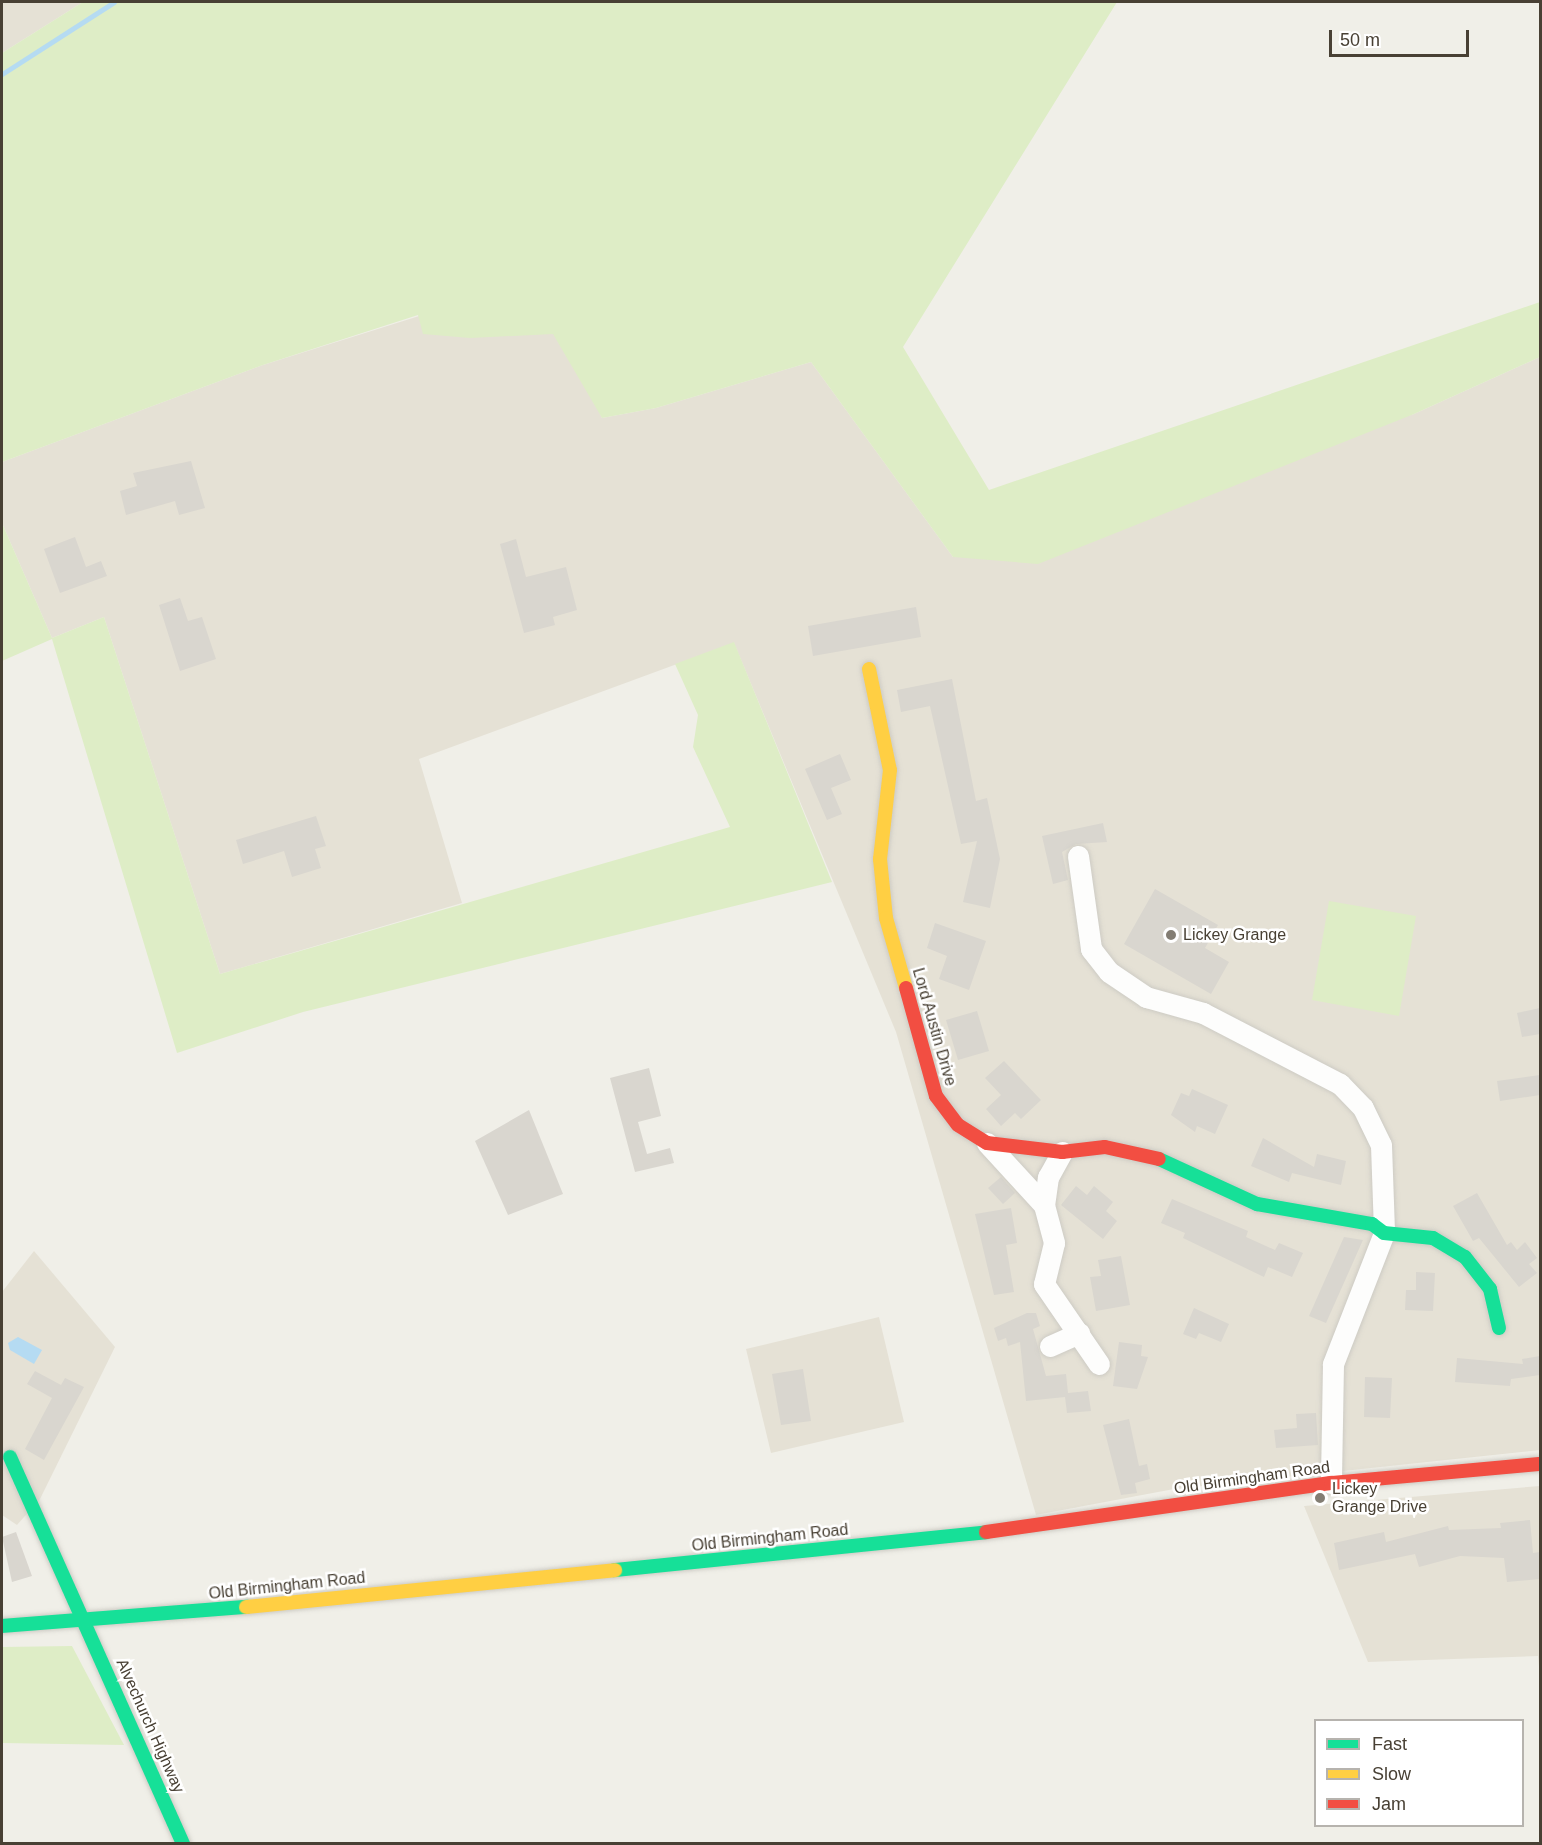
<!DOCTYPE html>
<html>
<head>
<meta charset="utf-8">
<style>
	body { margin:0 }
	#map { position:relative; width:1542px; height:1845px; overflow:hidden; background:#f0efe8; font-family:Arial,sans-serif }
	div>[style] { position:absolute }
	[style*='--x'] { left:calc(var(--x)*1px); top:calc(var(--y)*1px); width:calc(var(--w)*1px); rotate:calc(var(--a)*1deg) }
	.residential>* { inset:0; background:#e5e1d5 }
	.green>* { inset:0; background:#deedc6 }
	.water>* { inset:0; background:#b5dbf2 }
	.stream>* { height:5px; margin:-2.5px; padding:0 2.5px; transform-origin:2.5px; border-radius:2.5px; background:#b5dbf2 }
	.building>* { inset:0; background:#d9d6cf }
	.roads { filter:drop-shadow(0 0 2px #cdcbc4) drop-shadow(0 0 2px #cdcbc4) }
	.street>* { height:21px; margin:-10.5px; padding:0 10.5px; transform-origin:10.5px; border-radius:10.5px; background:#fdfdfc }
	.fast>* { height:14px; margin:-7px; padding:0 7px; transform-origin:7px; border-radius:7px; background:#16e098 }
	.slow>* { height:14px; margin:-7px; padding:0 7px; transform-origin:7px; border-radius:7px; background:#ffcf43 }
	.jam>* { height:14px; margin:-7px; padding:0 7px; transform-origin:7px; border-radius:7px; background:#f24e42 }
	.dots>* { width:16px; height:16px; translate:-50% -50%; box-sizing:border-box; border:3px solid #fff; border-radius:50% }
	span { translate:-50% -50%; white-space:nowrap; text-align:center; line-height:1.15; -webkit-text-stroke:5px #fff; paint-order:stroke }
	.poi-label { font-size:16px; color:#484034 }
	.left { translate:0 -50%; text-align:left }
	.street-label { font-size:16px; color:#484034 }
	.frame { position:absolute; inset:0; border:3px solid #484034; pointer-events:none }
	.legend { position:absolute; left:1314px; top:1719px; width:210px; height:108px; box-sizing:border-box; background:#fff; border:2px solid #b6b3ae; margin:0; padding:8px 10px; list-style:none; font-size:18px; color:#484034 }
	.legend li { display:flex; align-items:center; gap:12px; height:30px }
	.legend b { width:30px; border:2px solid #b6b3ae }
	.scale { position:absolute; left:1329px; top:30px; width:140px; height:27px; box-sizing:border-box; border:3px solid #484034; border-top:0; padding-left:8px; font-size:18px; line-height:21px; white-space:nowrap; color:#484034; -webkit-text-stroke:4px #fff; paint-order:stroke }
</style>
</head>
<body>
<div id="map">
	<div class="residential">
		<div style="clip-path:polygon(2px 2px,83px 2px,2px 53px)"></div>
		<div style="clip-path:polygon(540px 278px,602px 418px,656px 408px,811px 362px,953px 557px,1414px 414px,1540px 357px,1540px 1450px,1174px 1489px,1036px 1515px,896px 1032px,734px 643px,419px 759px,462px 903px,220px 974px,104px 617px,52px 638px,2px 523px,2px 462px,263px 365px)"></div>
		<div style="clip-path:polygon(34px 1251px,115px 1347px,40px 1499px,17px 1525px,2px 1515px,2px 1292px)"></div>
		<div style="clip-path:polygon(879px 1317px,904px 1422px,771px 1453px,746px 1349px)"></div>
		<div style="clip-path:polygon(1540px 1486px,1540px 1677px,1538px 1656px,1368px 1662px,1304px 1506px)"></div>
	</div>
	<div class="green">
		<div style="clip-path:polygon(83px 2px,1117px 2px,903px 347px,989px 490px,1540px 302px,1540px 357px,1414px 414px,1038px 564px,953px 557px,811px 362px,656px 408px,602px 418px,553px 334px,470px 338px,423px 334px,418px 315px,263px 365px,2px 462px,2px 53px)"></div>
		<div style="clip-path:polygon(2px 523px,52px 638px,104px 617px,220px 974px,730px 827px,693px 747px,698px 715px,675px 664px,734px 642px,832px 882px,303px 1012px,177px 1053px,52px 639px,2px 661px)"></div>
		<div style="clip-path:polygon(1329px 901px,1416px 916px,1399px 1016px,1312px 1000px)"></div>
		<div style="clip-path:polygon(72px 1646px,124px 1745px,2px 1743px,2px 1647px)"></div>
	</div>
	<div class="water">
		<div style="clip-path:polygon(18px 1337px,42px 1350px,34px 1364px,10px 1350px,8px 1343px)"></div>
	</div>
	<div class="stream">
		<div style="--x:2;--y:74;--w:133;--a:-32.7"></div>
	</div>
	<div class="building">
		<div style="clip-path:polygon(191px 461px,205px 508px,179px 515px,175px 501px,126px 515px,120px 491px,137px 486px,133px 473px)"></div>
		<div style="clip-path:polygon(75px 537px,86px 567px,101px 561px,107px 576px,60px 593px,44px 549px)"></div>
		<div style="clip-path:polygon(516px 539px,526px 577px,566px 567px,577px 610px,553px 617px,555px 625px,524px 633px,500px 544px)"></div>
		<div style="clip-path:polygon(180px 598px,188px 621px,202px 617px,216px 659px,180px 671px,159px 605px)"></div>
		<div style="clip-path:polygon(916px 607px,921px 637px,813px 656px,808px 626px)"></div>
		<div style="clip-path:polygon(952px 679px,976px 801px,987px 798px,1000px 859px,990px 908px,963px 902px,977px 841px,961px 844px,930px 706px,901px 712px,897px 690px)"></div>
		<div style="clip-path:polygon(840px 754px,851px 780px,831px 788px,842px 814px,827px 820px,805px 769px)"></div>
		<div style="clip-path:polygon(316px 816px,326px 846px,315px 849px,321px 868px,292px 877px,284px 851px,243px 864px,236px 840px)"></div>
		<div style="clip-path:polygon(1103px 823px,1107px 842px,1076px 844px,1062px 852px,1068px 880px,1053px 884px,1042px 836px)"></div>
		<div style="clip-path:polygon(1155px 889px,1218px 925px,1205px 948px,1229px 962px,1211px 994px,1124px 944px)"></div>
		<div style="clip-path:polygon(935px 923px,986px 941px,969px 990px,939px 979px,947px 956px,927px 948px)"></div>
		<div style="clip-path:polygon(1540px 1008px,1540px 1034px,1522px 1037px,1517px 1013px)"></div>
		<div style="clip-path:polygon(977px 1011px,989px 1051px,958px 1060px,946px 1020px)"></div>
		<div style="clip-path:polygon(1004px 1061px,1041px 1100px,1021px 1119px,1015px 1113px,1001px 1126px,986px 1109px,1001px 1095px,985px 1078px)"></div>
		<div style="clip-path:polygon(649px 1068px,661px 1116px,638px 1122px,647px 1154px,670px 1148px,674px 1163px,635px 1172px,610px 1078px)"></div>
		<div style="clip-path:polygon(1540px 1075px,1540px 1095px,1500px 1101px,1497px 1081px)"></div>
		<div style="clip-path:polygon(1192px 1089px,1228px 1105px,1215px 1134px,1197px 1126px,1195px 1132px,1171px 1115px,1181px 1093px,1189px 1096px)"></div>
		<div style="clip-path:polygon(529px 1110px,563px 1194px,508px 1215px,475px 1141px)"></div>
		<div style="clip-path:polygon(1263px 1138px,1314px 1167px,1317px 1154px,1346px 1161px,1341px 1185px,1292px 1173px,1289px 1182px,1251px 1166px)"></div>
		<div style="clip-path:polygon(1001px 1177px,1015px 1193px,1003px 1204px,988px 1188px)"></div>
		<div style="clip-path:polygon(1076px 1186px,1087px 1195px,1094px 1186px,1113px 1202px,1106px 1211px,1117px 1221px,1103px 1239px,1061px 1205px)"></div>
		<div style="clip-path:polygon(1477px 1193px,1507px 1245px,1511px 1242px,1517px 1250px,1525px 1242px,1537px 1258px,1529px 1264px,1537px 1273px,1519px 1287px,1479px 1238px,1473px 1241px,1453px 1206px)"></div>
		<div style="clip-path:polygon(1172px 1199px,1248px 1231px,1246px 1237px,1275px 1250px,1279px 1243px,1303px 1253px,1292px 1277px,1268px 1267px,1264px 1277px,1183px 1238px,1185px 1233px,1161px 1223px)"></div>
		<div style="clip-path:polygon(1011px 1208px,1017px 1243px,1006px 1245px,1014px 1292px,994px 1295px,975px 1214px)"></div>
		<div style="clip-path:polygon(1344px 1237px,1363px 1240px,1326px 1323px,1309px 1316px)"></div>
		<div style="clip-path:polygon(1121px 1256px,1130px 1305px,1096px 1311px,1090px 1277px,1101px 1276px,1098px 1260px)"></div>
		<div style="clip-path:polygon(1416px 1272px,1435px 1273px,1433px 1311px,1405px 1310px,1406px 1290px,1416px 1290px)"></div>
		<div style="clip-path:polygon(1194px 1308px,1229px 1324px,1221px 1342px,1199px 1333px,1196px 1339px,1183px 1334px)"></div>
		<div style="clip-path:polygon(1027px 1313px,1036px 1313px,1040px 1326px,1033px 1329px,1046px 1376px,1066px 1374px,1068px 1393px,1088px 1391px,1091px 1411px,1067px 1413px,1065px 1397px,1026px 1401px,1020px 1342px,1008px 1346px,1006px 1338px,998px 1341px,994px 1328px)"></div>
		<div style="clip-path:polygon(1119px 1342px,1142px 1345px,1141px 1356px,1148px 1357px,1137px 1389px,1113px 1386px)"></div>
		<div style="clip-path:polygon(1540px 1356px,1540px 1375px,1511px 1379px,1510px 1386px,1455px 1382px,1457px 1358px,1523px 1364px,1522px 1359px)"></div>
		<div style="clip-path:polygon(803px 1369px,811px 1421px,781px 1425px,772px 1374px)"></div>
		<div style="clip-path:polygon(35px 1371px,61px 1385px,65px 1378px,84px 1387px,44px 1460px,25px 1449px,52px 1398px,27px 1384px)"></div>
		<div style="clip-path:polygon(1365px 1377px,1392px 1378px,1390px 1418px,1364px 1417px)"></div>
		<div style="clip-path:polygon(1316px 1413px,1318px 1445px,1276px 1448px,1274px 1430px,1297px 1428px,1296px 1414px)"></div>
		<div style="clip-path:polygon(1129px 1419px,1139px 1466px,1147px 1464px,1150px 1479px,1135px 1483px,1137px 1493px,1121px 1495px,1103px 1425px)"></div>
		<div style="clip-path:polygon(1530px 1520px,1533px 1553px,1540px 1552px,1540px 1579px,1507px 1582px,1504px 1558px,1460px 1556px,1419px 1567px,1415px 1554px,1339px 1570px,1334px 1543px,1384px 1532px,1386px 1542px,1448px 1526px,1449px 1530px,1501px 1528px,1500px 1523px)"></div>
		<div style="clip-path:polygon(16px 1532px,32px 1576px,12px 1582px,2px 1537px)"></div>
	</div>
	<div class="roads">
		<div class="street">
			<div style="--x:1078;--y:856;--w:94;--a:82"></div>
			<div style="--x:1091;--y:949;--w:29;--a:52"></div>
			<div style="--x:1109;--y:972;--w:45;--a:34"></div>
			<div style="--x:1146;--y:997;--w:59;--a:15.7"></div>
			<div style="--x:1203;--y:1013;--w:154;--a:27.4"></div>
			<div style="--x:1340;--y:1084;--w:33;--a:46"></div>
			<div style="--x:1363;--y:1108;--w:41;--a:64.1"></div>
			<div style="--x:1381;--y:1145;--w:88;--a:88"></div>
			<div style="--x:1384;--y:1233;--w:141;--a:111.3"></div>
			<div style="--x:1333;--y:1364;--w:119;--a:91"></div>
			<div style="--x:987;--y:1143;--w:84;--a:47.4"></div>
			<div style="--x:1062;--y:1152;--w:29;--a:119"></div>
			<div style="--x:1048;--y:1177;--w:28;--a:98"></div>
			<div style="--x:1044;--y:1205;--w:39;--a:75"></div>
			<div style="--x:1054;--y:1243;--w:42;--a:103.7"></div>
			<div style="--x:1044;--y:1284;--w:97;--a:55.5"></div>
			<div style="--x:1050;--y:1346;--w:32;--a:-24"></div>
		</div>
		<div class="fast">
			<div style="--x:1159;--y:1159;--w:108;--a:24.7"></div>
			<div style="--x:1257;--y:1204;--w:117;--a:9.9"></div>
			<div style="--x:1372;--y:1224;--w:15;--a:37"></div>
			<div style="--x:1384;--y:1233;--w:49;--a:5.8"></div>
			<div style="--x:1433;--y:1238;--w:37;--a:31"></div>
			<div style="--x:1465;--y:1257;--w:41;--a:52"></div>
			<div style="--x:1490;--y:1289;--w:40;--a:77"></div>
			<div style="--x:10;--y:1457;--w:424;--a:65.9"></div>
			<div style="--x:615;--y:1570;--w:373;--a:-5.8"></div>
			<div style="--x:2;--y:1626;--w:245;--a:-4.5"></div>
		</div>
		<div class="slow">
			<div style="--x:869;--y:669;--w:103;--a:78.3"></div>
			<div style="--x:890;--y:770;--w:90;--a:96.4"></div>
			<div style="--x:880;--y:859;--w:59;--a:84.2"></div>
			<div style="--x:886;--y:918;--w:73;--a:74.1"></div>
			<div style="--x:246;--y:1607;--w:371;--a:-5.7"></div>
		</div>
		<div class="jam">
			<div style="--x:906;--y:988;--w:112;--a:74.5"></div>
			<div style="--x:936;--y:1096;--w:36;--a:53"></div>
			<div style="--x:958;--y:1125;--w:34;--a:32"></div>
			<div style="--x:987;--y:1143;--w:76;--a:6.8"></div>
			<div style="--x:1062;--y:1152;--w:43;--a:-6.6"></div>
			<div style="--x:1105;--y:1147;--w:55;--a:12.5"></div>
			<div style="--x:986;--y:1532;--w:348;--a:-8.1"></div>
			<div style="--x:1331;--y:1483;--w:210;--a:-5.2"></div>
		</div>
	</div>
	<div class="dots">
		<div style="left:1171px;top:935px;background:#837d73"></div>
		<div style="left:1320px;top:1498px;background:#837d73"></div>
	</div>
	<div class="poi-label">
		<span class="left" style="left:1183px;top:935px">Lickey Grange</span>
		<span class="left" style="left:1332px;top:1498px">Lickey<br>Grange Drive</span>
	</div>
	<div class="street-label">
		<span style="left:934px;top:1027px;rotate:74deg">Lord Austin Drive</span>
		<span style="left:1252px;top:1478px;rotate:-8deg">Old Birmingham Road</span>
		<span style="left:770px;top:1538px;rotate:-6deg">Old Birmingham Road</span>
		<span style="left:287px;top:1586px;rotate:-6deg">Old Birmingham Road</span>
		<span style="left:150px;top:1726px;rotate:66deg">Alvechurch Highway</span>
	</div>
	<div class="frame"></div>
	<ul class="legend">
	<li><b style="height:8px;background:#16e098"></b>Fast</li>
	<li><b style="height:8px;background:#ffcf43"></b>Slow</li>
	<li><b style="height:8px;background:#f24e42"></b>Jam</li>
	</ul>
	<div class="scale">50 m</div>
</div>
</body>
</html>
